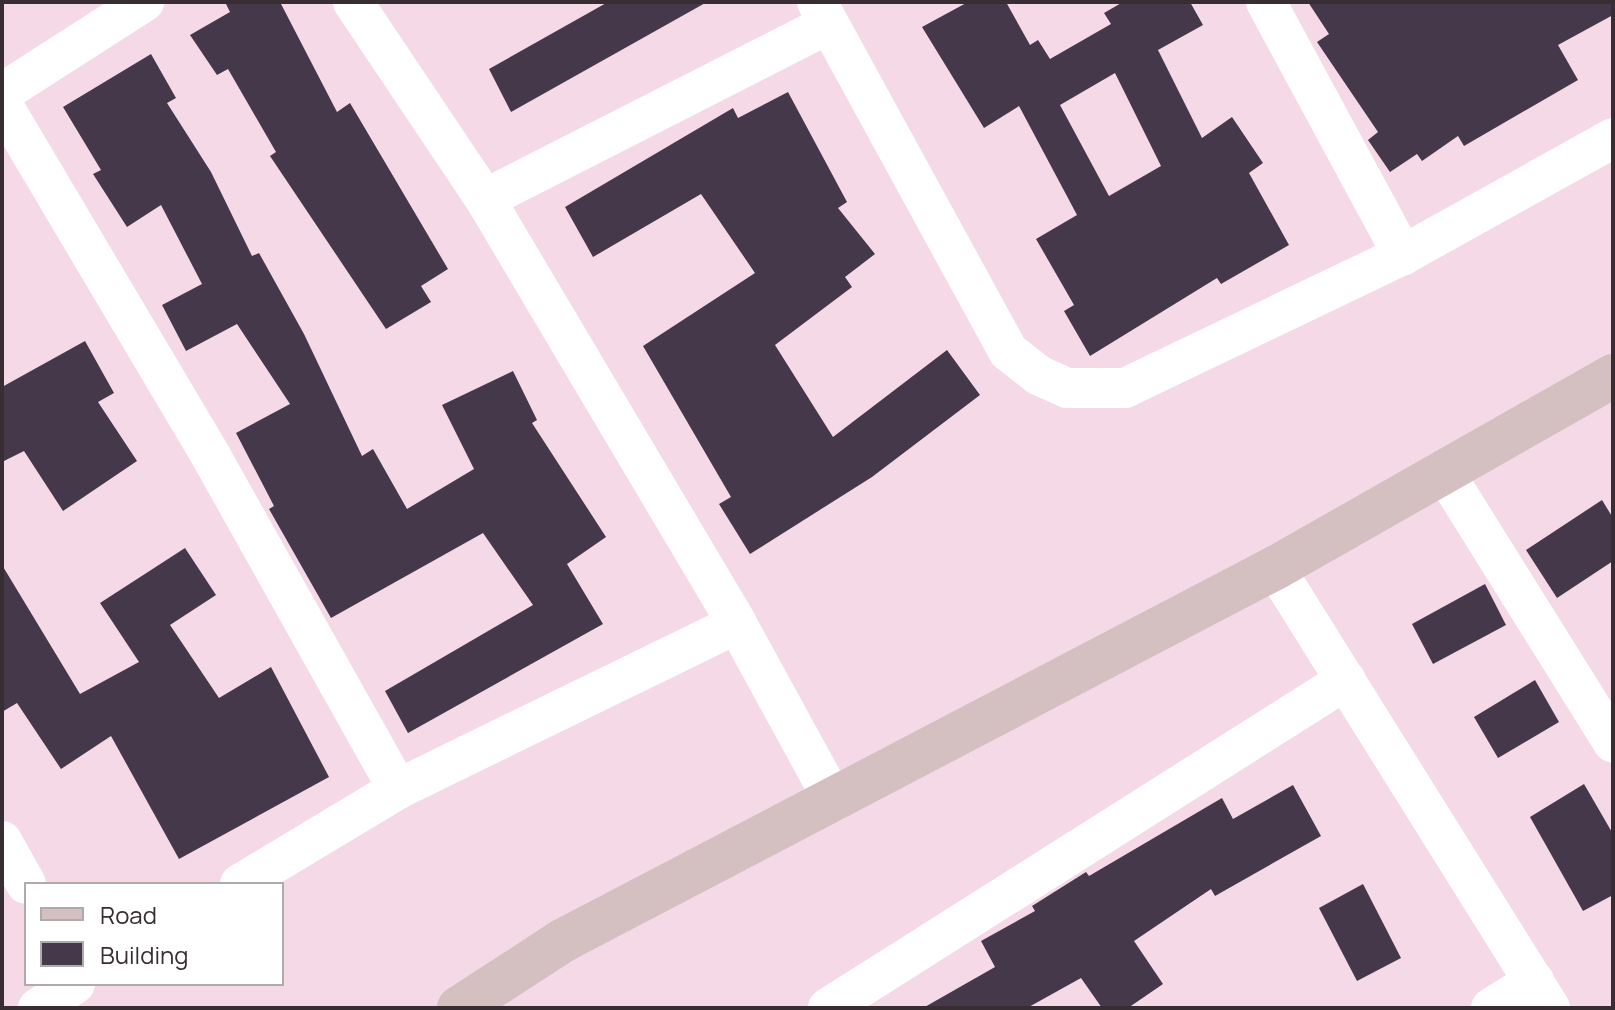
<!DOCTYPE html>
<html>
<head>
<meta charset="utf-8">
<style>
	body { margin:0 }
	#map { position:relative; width:1615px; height:1010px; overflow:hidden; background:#f5d9e6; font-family:Manrope,sans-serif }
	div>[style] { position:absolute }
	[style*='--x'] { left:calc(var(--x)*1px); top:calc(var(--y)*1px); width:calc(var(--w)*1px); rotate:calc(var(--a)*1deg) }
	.building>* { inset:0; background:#45384b }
	.street>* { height:40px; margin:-20px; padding:0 20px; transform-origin:20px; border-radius:20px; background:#fff }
	.secondary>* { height:44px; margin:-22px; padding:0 22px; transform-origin:22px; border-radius:22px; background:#d4c0c1 }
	span { translate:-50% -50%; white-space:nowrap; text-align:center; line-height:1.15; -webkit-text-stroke:8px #fff; paint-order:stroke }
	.frame { position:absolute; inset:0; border:4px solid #372d32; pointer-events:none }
	.legend { position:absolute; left:24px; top:882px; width:260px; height:104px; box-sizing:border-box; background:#fff; border:2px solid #afabad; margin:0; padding:10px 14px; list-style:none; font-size:24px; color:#372d32 }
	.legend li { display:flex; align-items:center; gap:16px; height:40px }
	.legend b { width:40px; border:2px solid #afabad }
</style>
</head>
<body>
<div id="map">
	<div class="building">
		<div style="clip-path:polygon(225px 2px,280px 2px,337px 112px,350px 103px,448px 269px,421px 286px,431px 302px,386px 329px,270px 156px,276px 152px,228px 69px,217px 75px,190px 35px,230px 12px)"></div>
		<div style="clip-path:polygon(608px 2px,707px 2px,511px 112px,489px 69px)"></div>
		<div style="clip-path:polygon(evenodd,968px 2px,1006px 2px,1030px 45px,1038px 40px,1050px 59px,1111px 24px,1104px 13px,1123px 2px,1190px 2px,1203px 25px,1158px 50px,1202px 138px,1232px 117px,1263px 163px,1249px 173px,1289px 245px,1221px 284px,1217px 278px,1090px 356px,1064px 311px,1074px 305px,1036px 239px,1077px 215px,1019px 106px,984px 128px,922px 27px,968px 2px,1115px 73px,1161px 166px,1109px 196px,1060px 105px,1115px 73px)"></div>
		<div style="clip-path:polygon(1308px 2px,1613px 2px,1613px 15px,1558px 45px,1578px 80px,1464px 146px,1458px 136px,1422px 161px,1417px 154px,1390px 172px,1368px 140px,1378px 132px,1317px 42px,1329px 34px)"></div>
		<div style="clip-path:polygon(151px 54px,176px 98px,167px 103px,211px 172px,252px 256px,259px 253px,304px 334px,362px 456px,373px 449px,407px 509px,474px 469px,442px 405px,513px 371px,537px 420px,532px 423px,606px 537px,567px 564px,603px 624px,408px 733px,385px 691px,533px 605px,483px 533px,331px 618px,269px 509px,274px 506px,236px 433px,290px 404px,237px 324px,186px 351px,162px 305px,202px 284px,161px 205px,127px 227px,93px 174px,101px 170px,63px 107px)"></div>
		<div style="clip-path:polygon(788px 92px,847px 202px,838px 208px,875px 254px,845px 277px,852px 287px,775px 345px,833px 437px,947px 350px,980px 395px,872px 477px,750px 554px,719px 504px,731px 497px,643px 346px,755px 273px,701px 194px,593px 257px,565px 207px,733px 108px,738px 118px)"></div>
		<div style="clip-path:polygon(85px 341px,114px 393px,98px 402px,137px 461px,63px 511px,24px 451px,2px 462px,2px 387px)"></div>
		<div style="clip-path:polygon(1602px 500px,1613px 518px,1613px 561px,1557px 598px,1526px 550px)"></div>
		<div style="clip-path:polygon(185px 548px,216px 595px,170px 625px,219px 698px,271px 667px,329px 777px,179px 859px,111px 736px,61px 769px,17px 703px,2px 712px,2px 565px,80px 694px,139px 662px,100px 603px)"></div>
		<div style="clip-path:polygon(1485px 584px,1506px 625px,1433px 664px,1412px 624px)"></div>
		<div style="clip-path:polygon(1535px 680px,1559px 722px,1498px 758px,1474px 717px)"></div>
		<div style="clip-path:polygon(1584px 784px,1613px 834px,1613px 895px,1583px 911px,1530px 817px)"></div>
		<div style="clip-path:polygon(1293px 785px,1321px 836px,1215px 896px,1211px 889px,1134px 941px,1163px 984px,1128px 1008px,1102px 1008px,1081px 978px,1027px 1008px,923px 1008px,995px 967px,981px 941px,1035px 911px,1032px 906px,1086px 872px,1089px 876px,1222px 798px,1233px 819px)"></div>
		<div style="clip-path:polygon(1363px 884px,1401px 958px,1357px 981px,1319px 908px)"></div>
	</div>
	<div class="street">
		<div style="--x:353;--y:2;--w:237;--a:56.2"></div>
		<div style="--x:485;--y:199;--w:494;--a:59.3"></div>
		<div style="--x:737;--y:624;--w:202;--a:61.3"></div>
		<div style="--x:817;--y:2;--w:399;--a:61.3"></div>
		<div style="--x:1009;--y:352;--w:37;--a:38"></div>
		<div style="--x:1038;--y:375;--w:32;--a:24"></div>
		<div style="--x:1067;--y:388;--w:58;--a:0"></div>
		<div style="--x:1125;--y:388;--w:308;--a:-25.6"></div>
		<div style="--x:1403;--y:255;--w:240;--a:-29.1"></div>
		<div style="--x:1266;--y:2;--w:288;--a:61.6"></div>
		<div style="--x:2;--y:93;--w:169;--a:-32.7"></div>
		<div style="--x:2;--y:104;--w:412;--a:59.3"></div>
		<div style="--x:212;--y:458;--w:380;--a:60.7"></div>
		<div style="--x:485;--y:199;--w:385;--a:-27"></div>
		<div style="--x:1444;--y:472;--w:319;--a:58"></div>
		<div style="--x:1275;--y:568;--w:519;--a:57.99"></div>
		<div style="--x:2;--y:841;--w:49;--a:60.8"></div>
		<div style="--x:240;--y:884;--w:184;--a:-31"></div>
		<div style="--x:398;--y:789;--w:377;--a:-26"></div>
		<div style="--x:38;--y:1008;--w:44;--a:-33"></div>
		<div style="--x:828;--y:1008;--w:613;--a:-32.34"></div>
		<div style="--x:1491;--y:1008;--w:51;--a:-32.1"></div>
	</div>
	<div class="secondary">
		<div style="--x:459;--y:1008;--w:123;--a:-33"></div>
		<div style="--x:562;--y:941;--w:805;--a:-27.62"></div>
		<div style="--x:1275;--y:568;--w:389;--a:-29.6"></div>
	</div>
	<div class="frame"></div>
	<ul class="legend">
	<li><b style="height:10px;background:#d4c0c1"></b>Road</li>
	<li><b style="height:22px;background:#45384b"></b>Building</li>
	</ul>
</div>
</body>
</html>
